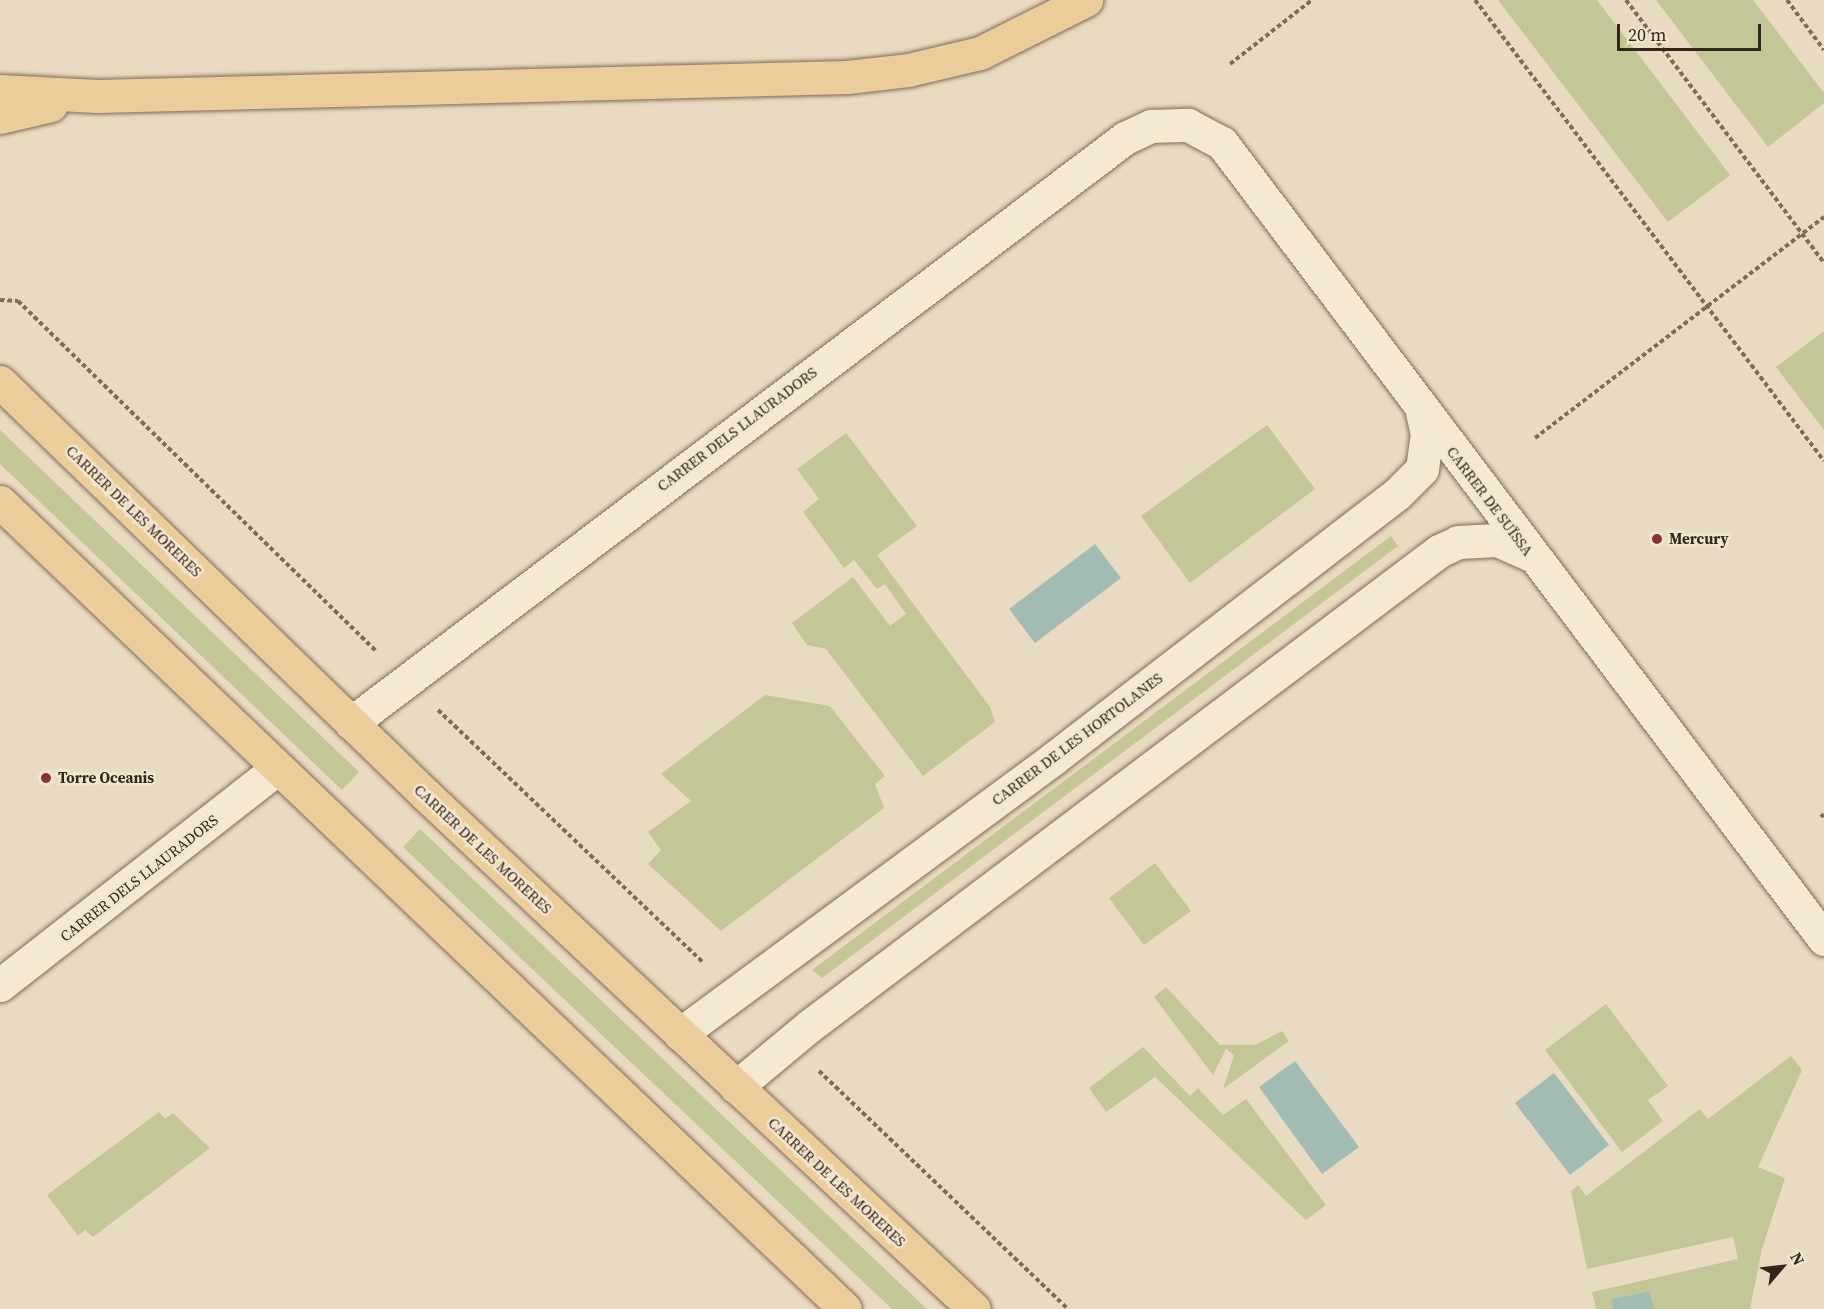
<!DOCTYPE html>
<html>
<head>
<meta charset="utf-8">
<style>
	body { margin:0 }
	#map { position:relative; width:1824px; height:1309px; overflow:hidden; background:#e9dbc1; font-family:"Source Serif 4",serif }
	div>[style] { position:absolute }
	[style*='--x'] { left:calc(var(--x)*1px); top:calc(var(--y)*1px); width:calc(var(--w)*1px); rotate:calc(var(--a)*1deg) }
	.green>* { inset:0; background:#c3c696 }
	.water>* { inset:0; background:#a3bcb3 }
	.path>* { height:4px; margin-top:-2px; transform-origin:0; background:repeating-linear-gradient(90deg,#816c5a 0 4.5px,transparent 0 7.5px) }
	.roads { filter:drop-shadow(0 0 2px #816c5a) drop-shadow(0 0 2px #816c5a) }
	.minor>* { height:33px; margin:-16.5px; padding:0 16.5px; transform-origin:16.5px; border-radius:16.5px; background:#f5e9d3 }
	.major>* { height:33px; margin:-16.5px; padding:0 16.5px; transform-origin:16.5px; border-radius:16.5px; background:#eacd9b }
	.dots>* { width:16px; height:16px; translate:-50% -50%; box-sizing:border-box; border:3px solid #f1e6cf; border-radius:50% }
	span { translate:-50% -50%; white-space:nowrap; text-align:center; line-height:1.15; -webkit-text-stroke:5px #f1e6cf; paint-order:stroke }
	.street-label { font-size:15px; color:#32261d }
	.poi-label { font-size:15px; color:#32261d; font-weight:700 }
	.left { translate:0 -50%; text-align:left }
	.north { position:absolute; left:1752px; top:1237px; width:60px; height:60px; -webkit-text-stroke:4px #f1e6cf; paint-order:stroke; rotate:62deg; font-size:16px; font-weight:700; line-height:24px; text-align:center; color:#32261d }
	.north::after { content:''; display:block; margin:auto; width:21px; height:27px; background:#32261d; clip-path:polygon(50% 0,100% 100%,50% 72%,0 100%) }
	.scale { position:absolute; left:1617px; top:24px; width:144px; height:27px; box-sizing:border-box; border:3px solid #32261d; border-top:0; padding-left:8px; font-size:18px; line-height:21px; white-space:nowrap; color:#32261d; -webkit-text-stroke:4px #f1e6cf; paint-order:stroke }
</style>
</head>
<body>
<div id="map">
	<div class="green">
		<div style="clip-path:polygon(1498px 0,1597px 0,1730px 175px,1668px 222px)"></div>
		<div style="clip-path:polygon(1656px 0,1753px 0,1824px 93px,1824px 103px,1768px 147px)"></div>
		<div style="clip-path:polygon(1824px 331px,1824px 430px,1776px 367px)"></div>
		<div style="clip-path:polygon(1267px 425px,1315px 489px,1190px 583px,1141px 516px)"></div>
		<div style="clip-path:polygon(0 430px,359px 772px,342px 790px,0 464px)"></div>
		<div style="clip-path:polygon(846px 433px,917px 526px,877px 555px,990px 707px,995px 722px,923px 776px,826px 649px,807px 645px,792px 623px,853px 577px,890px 626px,906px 614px,885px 584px,877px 589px,854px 560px,844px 568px,803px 512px,819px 499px,797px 469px)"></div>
		<div style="clip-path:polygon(1391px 536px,1398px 546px,822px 978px,812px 970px)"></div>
		<div style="clip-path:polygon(765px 695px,830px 706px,885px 776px,875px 784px,884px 808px,721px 931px,648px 864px,661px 850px,648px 832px,691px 801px,661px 774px)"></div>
		<div style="clip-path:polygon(420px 829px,927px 1309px,892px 1309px,403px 847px)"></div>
		<div style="clip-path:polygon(1155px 863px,1191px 911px,1144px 945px,1109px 898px)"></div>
		<div style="clip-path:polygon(1166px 987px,1220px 1045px,1255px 1045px,1282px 1031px,1289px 1041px,1223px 1089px,1234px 1055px,1226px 1049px,1213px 1075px,1154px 997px)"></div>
		<div style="clip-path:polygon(1606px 1004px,1668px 1086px,1648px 1100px,1663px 1121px,1622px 1152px,1545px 1050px)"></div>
		<div style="clip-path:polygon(1143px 1047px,1190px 1096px,1198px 1088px,1223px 1115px,1246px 1099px,1326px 1205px,1306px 1220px,1155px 1077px,1106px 1112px,1089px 1088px)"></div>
		<div style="clip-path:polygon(1791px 1056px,1802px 1070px,1758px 1167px,1785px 1178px,1762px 1249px,1750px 1309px,1654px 1309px,1650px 1291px,1611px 1299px,1613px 1309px,1596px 1309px,1592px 1292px,1738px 1259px,1733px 1237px,1587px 1269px,1571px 1191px,1578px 1185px,1586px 1196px,1700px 1109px,1708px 1119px)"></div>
		<div style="clip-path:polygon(159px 1112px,165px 1119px,173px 1113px,210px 1148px,93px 1237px,85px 1230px,78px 1236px,47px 1195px)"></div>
	</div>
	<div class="water">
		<div style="clip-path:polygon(1095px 544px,1121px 578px,1035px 643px,1009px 609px)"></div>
		<div style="clip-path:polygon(1295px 1061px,1359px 1147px,1322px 1174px,1259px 1087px)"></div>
		<div style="clip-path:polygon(1554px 1073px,1609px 1145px,1570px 1175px,1515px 1103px)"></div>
		<div style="clip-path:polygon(1650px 1291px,1654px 1309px,1613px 1309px,1611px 1299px)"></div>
	</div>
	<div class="path">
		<div style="--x:1475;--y:0;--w:578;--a:52.87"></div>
		<div style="--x:1626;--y:0;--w:329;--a:53"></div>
		<div style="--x:1787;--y:0;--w:62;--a:53.5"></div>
		<div style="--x:1230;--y:64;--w:104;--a:-38"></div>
		<div style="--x:0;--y:300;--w:18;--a:3"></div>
		<div style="--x:18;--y:301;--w:501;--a:44.35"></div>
		<div style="--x:1535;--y:438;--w:364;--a:-37.4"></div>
		<div style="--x:438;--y:710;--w:367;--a:43.6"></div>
		<div style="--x:1821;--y:817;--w:4;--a:-45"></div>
		<div style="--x:819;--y:1071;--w:344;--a:43.7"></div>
	</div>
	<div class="roads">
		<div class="minor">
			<div style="--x:351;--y:723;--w:970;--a:-37.08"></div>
			<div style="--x:1125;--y:138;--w:29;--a:-25"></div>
			<div style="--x:1151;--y:126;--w:37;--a:-2"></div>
			<div style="--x:1188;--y:125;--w:38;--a:28"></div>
			<div style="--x:1222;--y:143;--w:998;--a:52.9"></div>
			<div style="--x:0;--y:985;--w:350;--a:-38"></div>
			<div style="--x:680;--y:1034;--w:465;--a:-36.4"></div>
			<div style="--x:1054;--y:758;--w:433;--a:-37.6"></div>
			<div style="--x:1397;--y:494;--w:35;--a:-45"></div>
			<div style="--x:1422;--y:469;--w:35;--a:-82"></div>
			<div style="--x:1427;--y:434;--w:22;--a:-103"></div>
			<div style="--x:736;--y:1087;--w:94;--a:-39.8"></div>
			<div style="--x:808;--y:1027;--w:790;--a:-37.03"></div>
			<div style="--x:1439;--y:551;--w:21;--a:-25"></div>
			<div style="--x:1458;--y:542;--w:39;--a:-3"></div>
			<div style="--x:1497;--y:540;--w:37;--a:24"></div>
		</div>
		<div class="major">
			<div style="--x:0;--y:91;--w:97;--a:3"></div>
			<div style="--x:97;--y:96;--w:750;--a:-1.45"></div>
			<div style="--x:847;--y:77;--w:61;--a:-6.5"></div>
			<div style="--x:908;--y:70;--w:74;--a:-13.3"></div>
			<div style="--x:980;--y:53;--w:119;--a:-26.6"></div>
			<div style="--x:0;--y:117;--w:52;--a:-13.2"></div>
			<div style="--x:0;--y:382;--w:593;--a:44.11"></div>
			<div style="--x:426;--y:795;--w:751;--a:43.17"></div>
			<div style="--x:0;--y:502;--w:1168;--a:43.68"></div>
		</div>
	</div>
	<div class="dots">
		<div style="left:1657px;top:539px;background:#8a3036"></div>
		<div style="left:46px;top:778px;background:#8a3036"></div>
	</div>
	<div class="street-label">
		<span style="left:737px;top:429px;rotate:-37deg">CARRER DELS LLAURADORS</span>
		<span style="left:1490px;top:501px;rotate:53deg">CARRER DE SUÏSSA</span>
		<span style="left:134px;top:511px;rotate:44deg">CARRER DE LES MORERES</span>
		<span style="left:1077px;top:739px;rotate:-37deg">CARRER DE LES HORTOLANES</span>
		<span style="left:483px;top:849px;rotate:43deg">CARRER DE LES MORERES</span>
		<span style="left:139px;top:878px;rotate:-38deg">CARRER DELS LLAURADORS</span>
		<span style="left:837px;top:1182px;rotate:43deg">CARRER DE LES MORERES</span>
	</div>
	<div class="poi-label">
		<span class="left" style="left:1669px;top:539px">Mercury</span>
		<span class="left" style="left:58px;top:778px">Torre Oceanis</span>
	</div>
	<div class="north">N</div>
	<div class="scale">20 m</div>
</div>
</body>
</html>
